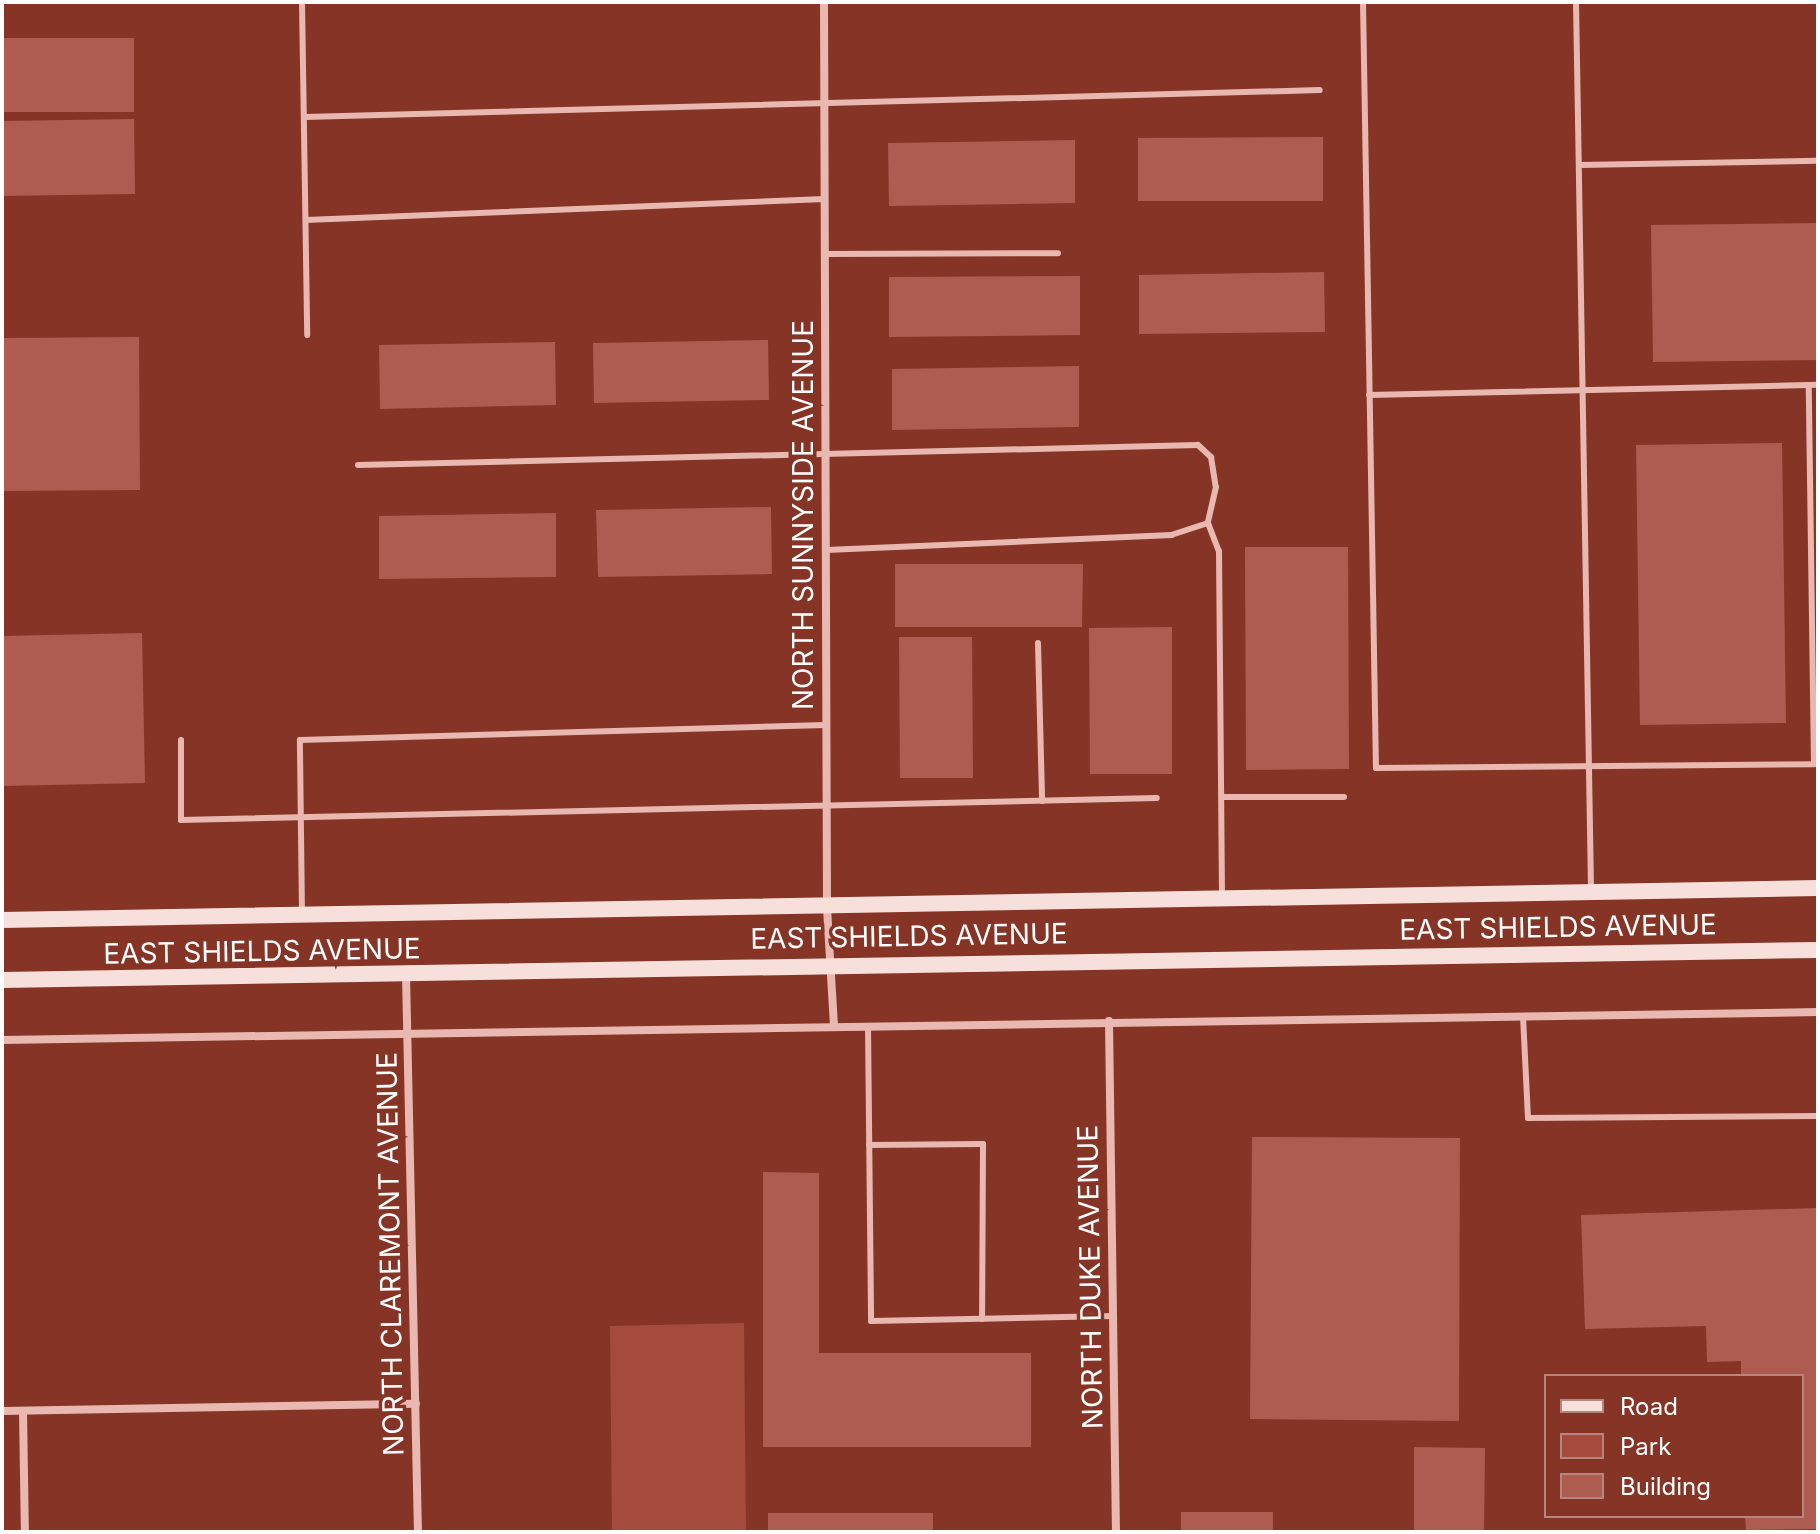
<!DOCTYPE html>
<html>
<head>
<meta charset="utf-8">
<style>
	body { margin:0 }
	#map { position:relative; width:1820px; height:1534px; overflow:hidden; background:#863426; font-family:Inter,sans-serif }
	div>[style] { position:absolute }
	[style*='--x'] { left:calc(var(--x)*1px); top:calc(var(--y)*1px); width:calc(var(--w)*1px); rotate:calc(var(--a)*1deg) }
	.green>* { inset:0; background:#a44b3e }
	.building>* { inset:0; background:#ad5c4f }
	.lane>* { height:6px; margin:-3px; padding:0 3px; transform-origin:3px; border-radius:3px; background:#e8b8b1 }
	.street>* { height:8px; margin:-4px; padding:0 4px; transform-origin:4px; border-radius:4px; background:#e8b8b1 }
	.secondary>* { height:16px; margin:-8px; padding:0 8px; transform-origin:8px; border-radius:8px; background:#f7dfdb }
	span { translate:-50% -50%; white-space:nowrap; text-align:center; line-height:1.15; -webkit-text-stroke:7px #863426; paint-order:stroke }
	.street-label { font-size:28px; color:#fff }
	.frame { position:absolute; inset:0; border:4px solid #fff; pointer-events:none }
	.legend { position:absolute; left:1544px; top:1374px; width:260px; height:144px; box-sizing:border-box; background:#863426; border:2px solid #b6857d; margin:0; padding:10px 14px; list-style:none; font-size:24px; color:#fff }
	.legend li { display:flex; align-items:center; gap:16px; height:40px }
	.legend b { width:40px; border:2px solid #b6857d }
</style>
</head>
<body>
<div id="map">
	<div class="green">
		<div style="clip-path:polygon(744px 1323px,746px 1532px,612px 1532px,610px 1326px)"></div>
	</div>
	<div class="building">
		<div style="clip-path:polygon(2px 38px,134px 38px,134px 112px,2px 112px)"></div>
		<div style="clip-path:polygon(134px 119px,135px 194px,2px 196px,2px 121px)"></div>
		<div style="clip-path:polygon(1323px 137px,1323px 201px,1138px 201px,1138px 138px)"></div>
		<div style="clip-path:polygon(1075px 140px,1075px 203px,889px 206px,888px 143px)"></div>
		<div style="clip-path:polygon(1818px 223px,1818px 360px,1653px 362px,1651px 225px)"></div>
		<div style="clip-path:polygon(1324px 272px,1325px 332px,1139px 334px,1139px 275px)"></div>
		<div style="clip-path:polygon(1080px 276px,1080px 335px,889px 337px,889px 277px)"></div>
		<div style="clip-path:polygon(139px 337px,140px 490px,2px 491px,2px 338px)"></div>
		<div style="clip-path:polygon(768px 340px,769px 400px,594px 403px,593px 343px)"></div>
		<div style="clip-path:polygon(555px 342px,556px 405px,380px 409px,379px 345px)"></div>
		<div style="clip-path:polygon(1079px 366px,1079px 427px,892px 430px,892px 369px)"></div>
		<div style="clip-path:polygon(1782px 443px,1786px 723px,1640px 725px,1636px 445px)"></div>
		<div style="clip-path:polygon(771px 507px,772px 574px,598px 577px,596px 510px)"></div>
		<div style="clip-path:polygon(556px 513px,556px 577px,379px 579px,379px 516px)"></div>
		<div style="clip-path:polygon(1245px 547px,1348px 547px,1349px 769px,1246px 770px)"></div>
		<div style="clip-path:polygon(895px 564px,1083px 564px,1082px 627px,895px 627px)"></div>
		<div style="clip-path:polygon(1172px 627px,1172px 774px,1090px 774px,1089px 628px)"></div>
		<div style="clip-path:polygon(142px 633px,145px 783px,2px 786px,2px 636px)"></div>
		<div style="clip-path:polygon(899px 637px,972px 637px,973px 778px,900px 778px)"></div>
		<div style="clip-path:polygon(1252px 1137px,1460px 1138px,1459px 1421px,1250px 1419px)"></div>
		<div style="clip-path:polygon(763px 1172px,819px 1173px,819px 1353px,1031px 1353px,1031px 1447px,763px 1447px)"></div>
		<div style="clip-path:polygon(1818px 1208px,1818px 1529px,1746px 1530px,1745px 1516px,1802px 1516px,1802px 1376px,1741px 1376px,1741px 1361px,1707px 1362px,1706px 1326px,1585px 1329px,1581px 1215px)"></div>
		<div style="clip-path:polygon(1414px 1447px,1485px 1448px,1484px 1532px,1414px 1532px)"></div>
		<div style="clip-path:polygon(1181px 1512px,1273px 1512px,1273px 1532px,1181px 1532px)"></div>
		<div style="clip-path:polygon(768px 1513px,933px 1513px,933px 1532px,768px 1532px)"></div>
	</div>
	<div class="lane">
		<div style="--x:302;--y:2;--w:333;--a:89.1"></div>
		<div style="--x:1363;--y:2;--w:766;--a:89.03"></div>
		<div style="--x:1376;--y:768;--w:438;--a:-0.5"></div>
		<div style="--x:1814;--y:764;--w:378;--a:-90.8"></div>
		<div style="--x:1576;--y:2;--w:887;--a:89.03"></div>
		<div style="--x:305;--y:117;--w:1015;--a:-1.52"></div>
		<div style="--x:1579;--y:165;--w:239;--a:-1"></div>
		<div style="--x:306;--y:220;--w:519;--a:-2.32"></div>
		<div style="--x:824;--y:254;--w:234;--a:-0.2"></div>
		<div style="--x:1369;--y:395;--w:449;--a:-1.3"></div>
		<div style="--x:358;--y:465;--w:840;--a:-1.36"></div>
		<div style="--x:1198;--y:445;--w:18;--a:43"></div>
		<div style="--x:1211;--y:457;--w:30;--a:81"></div>
		<div style="--x:1216;--y:487;--w:37;--a:103"></div>
		<div style="--x:1208;--y:523;--w:38;--a:162"></div>
		<div style="--x:1172;--y:535;--w:346;--a:177.5"></div>
		<div style="--x:1208;--y:523;--w:30;--a:69"></div>
		<div style="--x:1219;--y:551;--w:345;--a:89.5"></div>
		<div style="--x:1038;--y:643;--w:158;--a:88.5"></div>
		<div style="--x:181;--y:740;--w:80;--a:90"></div>
		<div style="--x:181;--y:820;--w:976;--a:-1.29"></div>
		<div style="--x:1223;--y:797;--w:121;--a:0"></div>
		<div style="--x:302;--y:914;--w:174;--a:-90.7"></div>
		<div style="--x:300;--y:740;--w:526;--a:-1.63"></div>
		<div style="--x:1523;--y:1016;--w:102;--a:87.2"></div>
		<div style="--x:1528;--y:1118;--w:290;--a:-0.4"></div>
		<div style="--x:868;--y:1026;--w:295;--a:89.4"></div>
		<div style="--x:871;--y:1321;--w:242;--a:-1.2"></div>
		<div style="--x:869;--y:1145;--w:114;--a:-0.5"></div>
		<div style="--x:983;--y:1144;--w:175;--a:90.3"></div>
	</div>
	<div class="street">
		<div style="--x:824;--y:2;--w:906;--a:89.81"></div>
		<div style="--x:827;--y:908;--w:119;--a:86.6"></div>
		<div style="--x:406;--y:975;--w:557;--a:88.77"></div>
		<div style="--x:1109;--y:1021;--w:511;--a:89.22"></div>
		<div style="--x:2;--y:1040;--w:1816;--a:-0.88"></div>
		<div style="--x:2;--y:1411;--w:414;--a:-1"></div>
		<div style="--x:23;--y:1411;--w:121;--a:89.1"></div>
	</div>
	<div class="secondary">
		<div style="--x:2;--y:920;--w:1816;--a:-1.01"></div>
		<div style="--x:2;--y:980;--w:1816;--a:-0.95"></div>
	</div>
	<div class="street-label">
		<span style="left:803px;top:515px;rotate:-90deg">NORTH SUNNYSIDE AVENUE</span>
		<span style="left:1558px;top:927px;rotate:-1deg">EAST SHIELDS AVENUE</span>
		<span style="left:909px;top:936px;rotate:-1deg">EAST SHIELDS AVENUE</span>
		<span style="left:262px;top:951px;rotate:-1deg">EAST SHIELDS AVENUE</span>
		<span style="left:390px;top:1254px;rotate:-91deg">NORTH CLAREMONT AVENUE</span>
		<span style="left:1090px;top:1277px;rotate:-91deg">NORTH DUKE AVENUE</span>
	</div>
	<div class="frame"></div>
	<ul class="legend">
	<li><b style="height:10px;background:#f7dfdb"></b>Road</li>
	<li><b style="height:22px;background:#a44b3e"></b>Park</li>
	<li><b style="height:22px;background:#ad5c4f"></b>Building</li>
	</ul>
</div>
</body>
</html>
